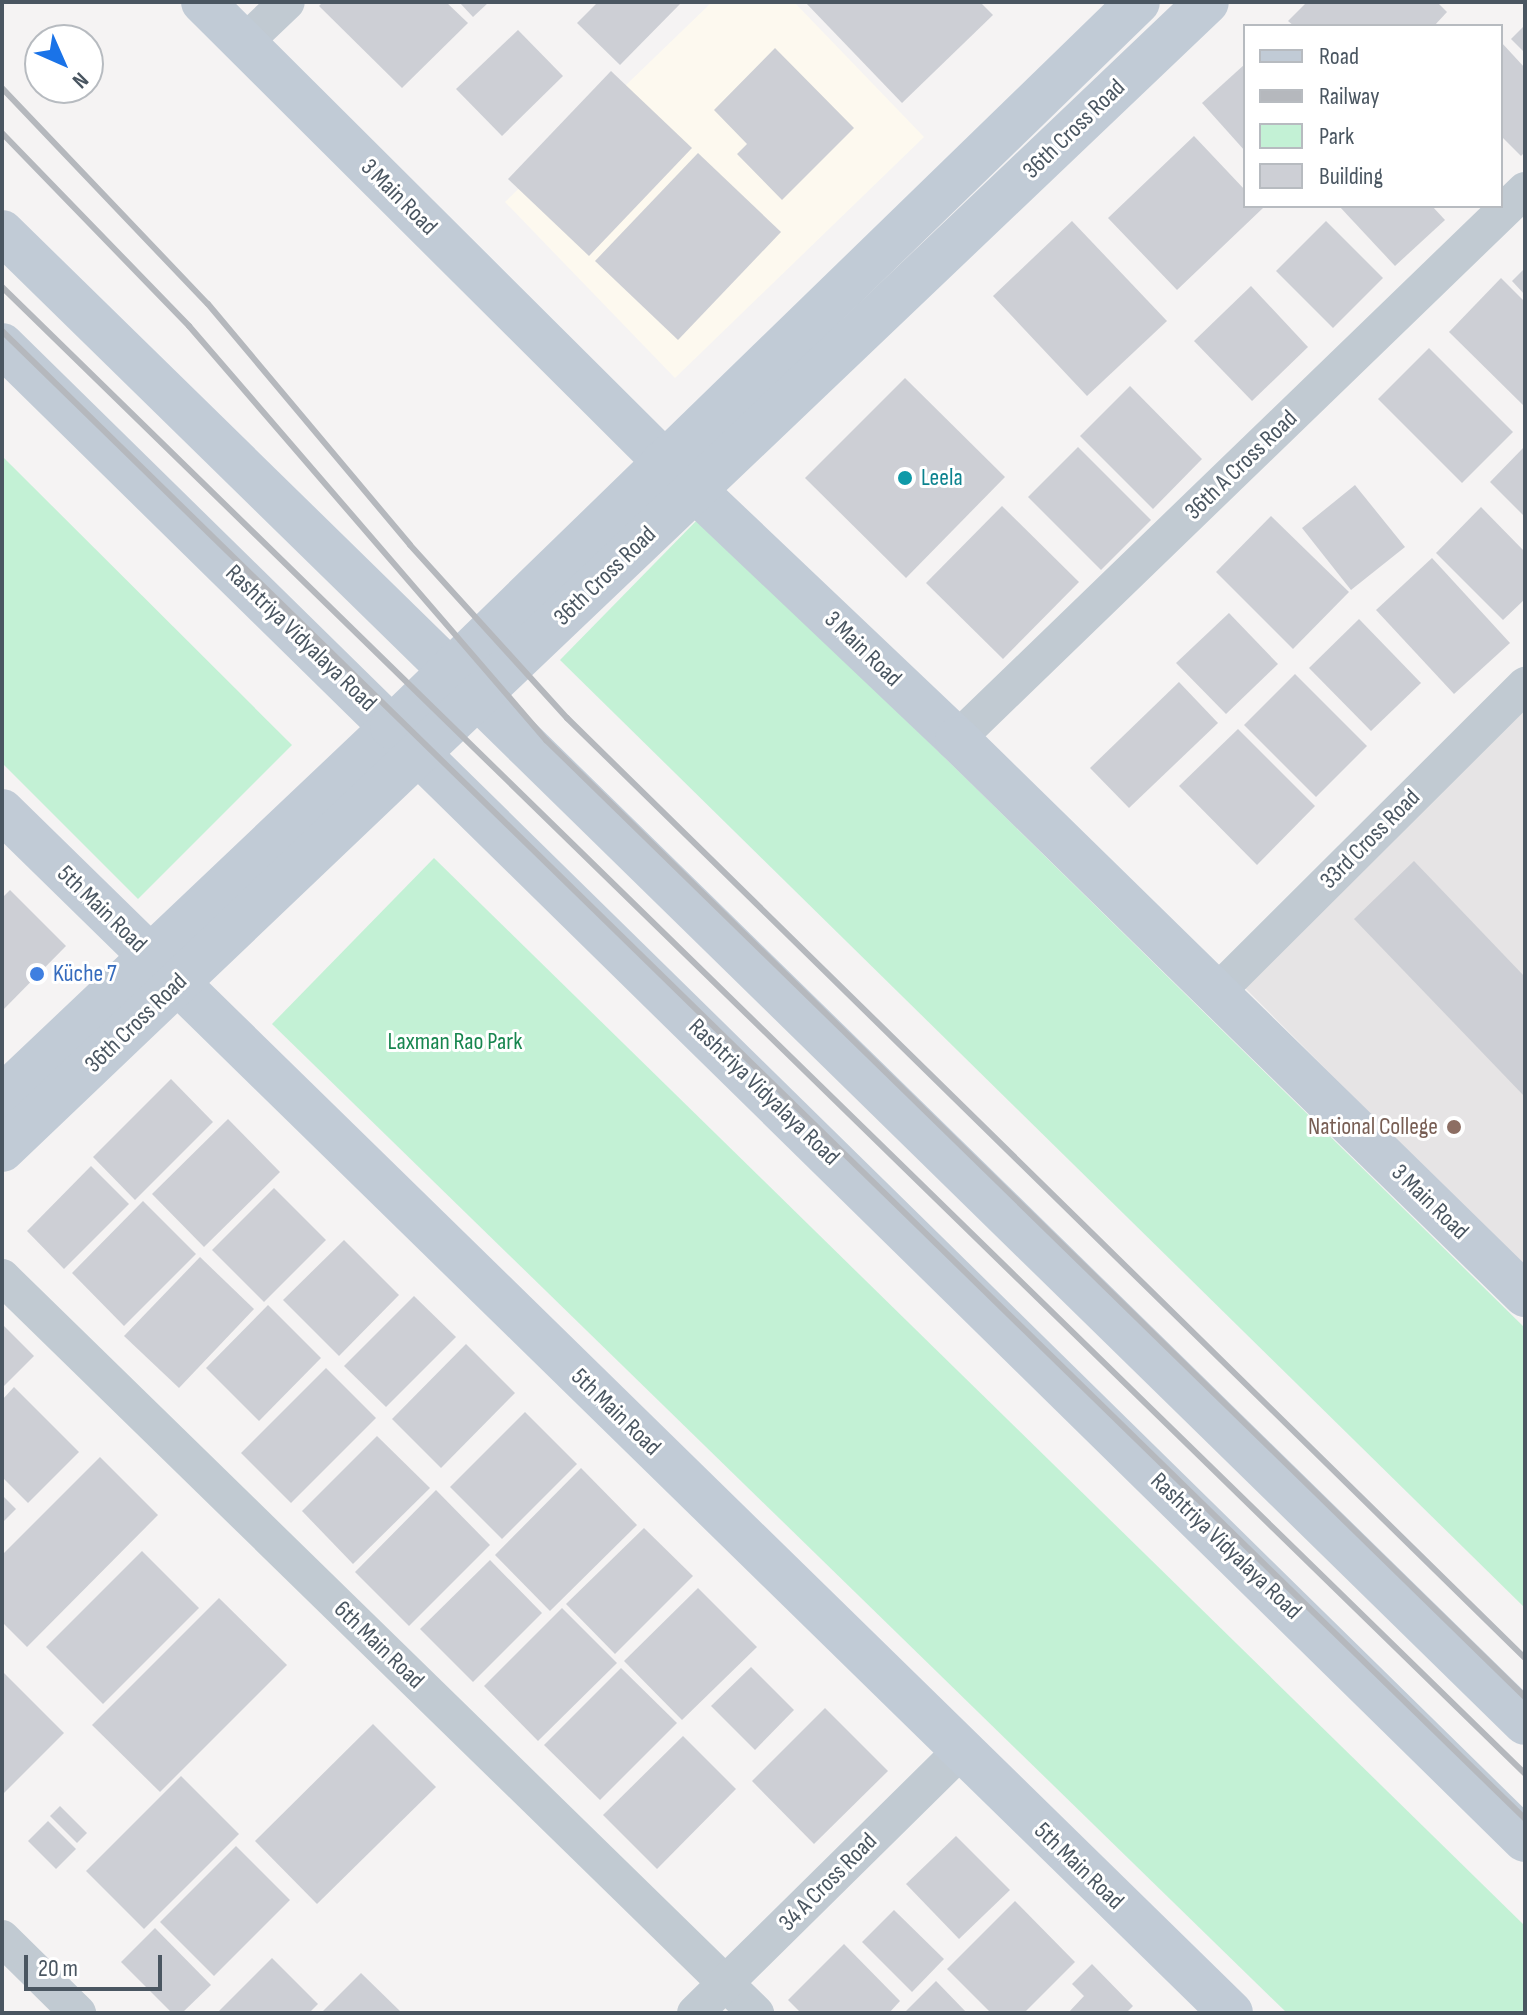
<!DOCTYPE html>
<html>
<head>
<meta charset="utf-8">
<style>
	body { margin:0 }
	#map { position:relative; width:1527px; height:2015px; overflow:hidden; background:#f5f3f3; font-family:"Sofia Sans Condensed",sans-serif }
	div>[style] { position:absolute }
	[style*='--x'] { left:calc(var(--x)*1px); top:calc(var(--y)*1px); width:calc(var(--w)*1px); rotate:calc(var(--a)*1deg) }
	.commercial>* { inset:0; background:#fdf9ef }
	.education>* { inset:0; background:#e6e4e5 }
	.green>* { inset:0; background:#c3f1d5 }
	.building>* { inset:0; background:#cdcfd5 }
	.street>* { height:36px; margin:-18px; padding:0 18px; transform-origin:18px; border-radius:18px; background:#c1cad2 }
	.secondary>* { height:44px; margin:-22px; padding:0 22px; transform-origin:22px; border-radius:22px; background:#c1cbd6 }
	.rail>* { height:6px; margin:-3px; padding:0 3px; transform-origin:3px; border-radius:3px; background:#b5b8bd }
	.dots>* { width:22px; height:22px; translate:-50% -50%; box-sizing:border-box; border:4px solid #fff; border-radius:50% }
	span { translate:-50% -50%; white-space:nowrap; text-align:center; line-height:1.15; -webkit-text-stroke:6px #fff; paint-order:stroke }
	.street-label { font-size:24px; color:#4a5661 }
	.culture-label { font-size:24px; color:#0d838f }
	.left { translate:0 -50%; text-align:left }
	.shop-label { font-size:24px; color:#366cbe }
	.park-label { font-size:24px; color:#17864f }
	.education-label { font-size:24px; color:#785e54 }
	.right { translate:-100% -50%; text-align:right }
	.frame { position:absolute; inset:0; border:4px solid #4a5661; pointer-events:none }
	.legend { position:absolute; left:1243px; top:24px; width:260px; height:184px; box-sizing:border-box; background:#fff; border:2px solid #b7bbc0; margin:0; padding:10px 14px; list-style:none; font-size:24px; color:#4a5661 }
	.legend li { display:flex; align-items:center; gap:16px; height:40px }
	.legend b { width:40px; border:2px solid #b7bbc0 }
	.north { position:absolute; left:24px; top:24px; width:80px; height:80px; box-sizing:border-box; background:#fff; border:2px solid #b7bbc0; border-radius:50%; rotate:135deg; font-size:22px; font-weight:700; line-height:32px; text-align:center; color:#4a5661 }
	.north::after { content:''; display:block; margin:auto; width:28px; height:36px; background:#1a73e8; clip-path:polygon(50% 0,100% 100%,50% 72%,0 100%) }
	.scale { position:absolute; left:24px; top:1955px; width:138px; height:36px; box-sizing:border-box; border:4px solid #4a5661; border-top:0; padding-left:10px; font-size:24px; line-height:28px; white-space:nowrap; color:#4a5661; -webkit-text-stroke:6px #fff; paint-order:stroke }
</style>
</head>
<body>
<div id="map">
	<div class="commercial">
		<div style="clip-path:polygon(712px 2px,794px 2px,924px 137px,675px 378px,505px 202px)"></div>
	</div>
	<div class="education">
		<div style="clip-path:polygon(1525px 703px,1525px 1269px,1242px 985px)"></div>
	</div>
	<div class="green">
		<div style="clip-path:polygon(2px 456px,292px 745px,138px 899px,2px 763px)"></div>
		<div style="clip-path:polygon(700px 517px,1525px 1328px,1525px 1608px,560px 660px)"></div>
		<div style="clip-path:polygon(434px 858px,1525px 1926px,1525px 2013px,1287px 2013px,272px 1024px)"></div>
	</div>
	<div class="building">
		<div style="clip-path:polygon(323px 2px,446px 2px,468px 23px,402px 88px,319px 6px)"></div>
		<div style="clip-path:polygon(459px 2px,489px 2px,473px 17px)"></div>
		<div style="clip-path:polygon(598px 2px,682px 2px,620px 65px,577px 23px)"></div>
		<div style="clip-path:polygon(805px 2px,980px 2px,993px 15px,902px 103px)"></div>
		<div style="clip-path:polygon(1307px 2px,1437px 2px,1447px 12px,1434px 26px,1294px 26px,1288px 21px)"></div>
		<div style="clip-path:polygon(1525px 25px,1525px 53px,1511px 39px)"></div>
		<div style="clip-path:polygon(518px 30px,563px 76px,502px 136px,456px 89px)"></div>
		<div style="clip-path:polygon(1501px 42px,1525px 68px,1525px 152px,1521px 156px,1501px 136px)"></div>
		<div style="clip-path:polygon(775px 48px,854px 128px,782px 200px,737px 154px,747px 144px,714px 110px)"></div>
		<div style="clip-path:polygon(1245px 64px,1245px 151px,1202px 103px)"></div>
		<div style="clip-path:polygon(611px 71px,692px 148px,589px 256px,508px 179px)"></div>
		<div style="clip-path:polygon(1194px 136px,1245px 190px,1245px 206px,1263px 208px,1177px 290px,1108px 218px)"></div>
		<div style="clip-path:polygon(698px 153px,781px 232px,678px 340px,595px 261px)"></div>
		<div style="clip-path:polygon(1339px 206px,1432px 206px,1445px 220px,1395px 266px)"></div>
		<div style="clip-path:polygon(1072px 221px,1167px 321px,1087px 396px,993px 296px)"></div>
		<div style="clip-path:polygon(1326px 221px,1383px 278px,1333px 328px,1276px 271px)"></div>
		<div style="clip-path:polygon(1525px 268px,1525px 295px,1512px 281px)"></div>
		<div style="clip-path:polygon(1501px 278px,1525px 302px,1525px 407px,1449px 332px)"></div>
		<div style="clip-path:polygon(1251px 286px,1308px 347px,1252px 401px,1194px 341px)"></div>
		<div style="clip-path:polygon(1429px 348px,1513px 432px,1462px 483px,1378px 399px)"></div>
		<div style="clip-path:polygon(905px 378px,1005px 477px,906px 578px,805px 478px)"></div>
		<div style="clip-path:polygon(1130px 386px,1202px 459px,1153px 509px,1080px 436px)"></div>
		<div style="clip-path:polygon(1525px 446px,1525px 517px,1490px 482px)"></div>
		<div style="clip-path:polygon(1078px 447px,1151px 520px,1101px 570px,1028px 497px)"></div>
		<div style="clip-path:polygon(1355px 485px,1405px 547px,1351px 590px,1302px 528px)"></div>
		<div style="clip-path:polygon(1002px 506px,1079px 582px,1003px 659px,926px 583px)"></div>
		<div style="clip-path:polygon(1481px 507px,1525px 552px,1525px 599px,1503px 620px,1436px 553px)"></div>
		<div style="clip-path:polygon(1271px 516px,1349px 592px,1293px 649px,1216px 572px)"></div>
		<div style="clip-path:polygon(1432px 558px,1510px 643px,1454px 694px,1376px 610px)"></div>
		<div style="clip-path:polygon(1229px 613px,1278px 664px,1226px 714px,1176px 663px)"></div>
		<div style="clip-path:polygon(1359px 619px,1421px 683px,1371px 731px,1309px 668px)"></div>
		<div style="clip-path:polygon(1295px 674px,1367px 746px,1316px 797px,1244px 725px)"></div>
		<div style="clip-path:polygon(1179px 682px,1218px 723px,1129px 808px,1090px 768px)"></div>
		<div style="clip-path:polygon(1238px 729px,1315px 806px,1257px 865px,1179px 786px)"></div>
		<div style="clip-path:polygon(1414px 861px,1525px 977px,1525px 1097px,1354px 919px)"></div>
		<div style="clip-path:polygon(10px 890px,66px 946px,2px 1011px,2px 898px)"></div>
		<div style="clip-path:polygon(171px 1079px,213px 1122px,135px 1200px,93px 1157px)"></div>
		<div style="clip-path:polygon(228px 1119px,280px 1172px,204px 1247px,152px 1194px)"></div>
		<div style="clip-path:polygon(91px 1166px,129px 1204px,64px 1269px,27px 1231px)"></div>
		<div style="clip-path:polygon(274px 1188px,326px 1240px,264px 1302px,212px 1250px)"></div>
		<div style="clip-path:polygon(143px 1201px,196px 1254px,124px 1326px,72px 1273px)"></div>
		<div style="clip-path:polygon(344px 1240px,399px 1295px,339px 1356px,283px 1300px)"></div>
		<div style="clip-path:polygon(200px 1257px,254px 1309px,179px 1388px,124px 1336px)"></div>
		<div style="clip-path:polygon(414px 1296px,456px 1337px,386px 1407px,344px 1366px)"></div>
		<div style="clip-path:polygon(268px 1305px,321px 1358px,259px 1421px,206px 1368px)"></div>
		<div style="clip-path:polygon(2px 1324px,34px 1356px,2px 1388px)"></div>
		<div style="clip-path:polygon(466px 1344px,515px 1393px,441px 1468px,392px 1419px)"></div>
		<div style="clip-path:polygon(326px 1368px,376px 1418px,291px 1503px,241px 1453px)"></div>
		<div style="clip-path:polygon(14px 1387px,79px 1452px,28px 1503px,2px 1477px,2px 1400px)"></div>
		<div style="clip-path:polygon(525px 1412px,577px 1464px,502px 1539px,450px 1487px)"></div>
		<div style="clip-path:polygon(377px 1436px,430px 1488px,353px 1564px,302px 1511px)"></div>
		<div style="clip-path:polygon(100px 1457px,158px 1515px,27px 1647px,2px 1622px,2px 1555px)"></div>
		<div style="clip-path:polygon(581px 1468px,637px 1525px,550px 1611px,495px 1555px)"></div>
		<div style="clip-path:polygon(436px 1490px,490px 1545px,409px 1626px,355px 1572px)"></div>
		<div style="clip-path:polygon(2px 1495px,16px 1509px,2px 1523px)"></div>
		<div style="clip-path:polygon(644px 1528px,693px 1576px,615px 1654px,566px 1604px)"></div>
		<div style="clip-path:polygon(142px 1551px,199px 1608px,103px 1704px,46px 1647px)"></div>
		<div style="clip-path:polygon(490px 1560px,542px 1613px,473px 1682px,420px 1629px)"></div>
		<div style="clip-path:polygon(698px 1588px,757px 1647px,682px 1720px,624px 1661px)"></div>
		<div style="clip-path:polygon(219px 1598px,287px 1665px,160px 1792px,92px 1725px)"></div>
		<div style="clip-path:polygon(562px 1608px,617px 1663px,538px 1741px,484px 1686px)"></div>
		<div style="clip-path:polygon(751px 1667px,794px 1710px,755px 1750px,711px 1706px)"></div>
		<div style="clip-path:polygon(621px 1668px,677px 1723px,600px 1800px,544px 1745px)"></div>
		<div style="clip-path:polygon(4px 1673px,64px 1733px,2px 1795px,2px 1675px)"></div>
		<div style="clip-path:polygon(825px 1708px,888px 1771px,814px 1844px,752px 1781px)"></div>
		<div style="clip-path:polygon(373px 1724px,436px 1787px,317px 1904px,255px 1841px)"></div>
		<div style="clip-path:polygon(683px 1736px,736px 1789px,657px 1869px,603px 1815px)"></div>
		<div style="clip-path:polygon(181px 1776px,239px 1834px,144px 1929px,86px 1871px)"></div>
		<div style="clip-path:polygon(60px 1806px,87px 1833px,77px 1843px,50px 1816px)"></div>
		<div style="clip-path:polygon(48px 1821px,76px 1849px,56px 1869px,28px 1841px)"></div>
		<div style="clip-path:polygon(956px 1836px,1010px 1890px,959px 1939px,906px 1884px)"></div>
		<div style="clip-path:polygon(236px 1846px,290px 1900px,214px 1976px,160px 1922px)"></div>
		<div style="clip-path:polygon(1015px 1901px,1075px 1962px,1024px 2013px,991px 2013px,947px 1969px)"></div>
		<div style="clip-path:polygon(894px 1910px,944px 1959px,912px 1992px,862px 1942px)"></div>
		<div style="clip-path:polygon(155px 1928px,211px 1985px,182px 2013px,172px 2013px,121px 1962px)"></div>
		<div style="clip-path:polygon(844px 1944px,900px 2001px,889px 2013px,801px 2013px,788px 2000px)"></div>
		<div style="clip-path:polygon(272px 1958px,318px 2004px,309px 2013px,217px 2013px)"></div>
		<div style="clip-path:polygon(1092px 1964px,1133px 2006px,1126px 2013px,1068px 2013px,1084px 1996px,1072px 1984px)"></div>
		<div style="clip-path:polygon(361px 1973px,402px 2013px,321px 2013px)"></div>
		<div style="clip-path:polygon(936px 1981px,967px 2013px,904px 2013px)"></div>
	</div>
	<div class="street">
		<div style="--x:244;--y:43;--w:59;--a:-43.6"></div>
		<div style="--x:957;--y:739;--w:790;--a:-44.03"></div>
		<div style="--x:1215;--y:994;--w:438;--a:-44.9"></div>
		<div style="--x:2;--y:1277;--w:1054;--a:44.31"></div>
		<div style="--x:2;--y:1938;--w:107;--a:44.6"></div>
		<div style="--x:695;--y:2013;--w:373;--a:-44.6"></div>
	</div>
	<div class="secondary">
		<div style="--x:203;--y:2;--w:651;--a:44.88"></div>
		<div style="--x:664;--y:461;--w:404;--a:43.5"></div>
		<div style="--x:957;--y:739;--w:795;--a:44.39"></div>
		<div style="--x:2;--y:232;--w:2131;--a:44.39"></div>
		<div style="--x:2;--y:345;--w:2134;--a:44.47"></div>
		<div style="--x:2;--y:811;--w:1719;--a:44.36"></div>
		<div style="--x:2;--y:1097;--w:538;--a:-43.49"></div>
		<div style="--x:392;--y:727;--w:1040;--a:-44.18"></div>
		<div style="--x:2;--y:1150;--w:1664;--a:-43.61"></div>
	</div>
	<div class="rail">
		<div style="--x:2;--y:88;--w:298;--a:46.4"></div>
		<div style="--x:208;--y:304;--w:314;--a:50"></div>
		<div style="--x:410;--y:545;--w:234;--a:47.8"></div>
		<div style="--x:567;--y:718;--w:1342;--a:44.46"></div>
		<div style="--x:2;--y:133;--w:269;--a:45.9"></div>
		<div style="--x:189;--y:326;--w:547;--a:49.23"></div>
		<div style="--x:546;--y:740;--w:1369;--a:44.35"></div>
		<div style="--x:2;--y:287;--w:2129;--a:44.31"></div>
		<div style="--x:2;--y:331;--w:2129;--a:44.33"></div>
	</div>
	<div class="dots">
		<div style="left:905px;top:478px;background:#0f9aa8"></div>
		<div style="left:37px;top:974px;background:#3f7fe0"></div>
		<div style="left:1454px;top:1127px;background:#8d6e63"></div>
	</div>
	<div class="street-label">
		<span style="left:1074px;top:129px;rotate:-44deg">36th Cross Road</span>
		<span style="left:399px;top:197px;rotate:45deg">3 Main Road</span>
		<span style="left:1241px;top:465px;rotate:-44deg">36th A Cross Road</span>
		<span style="left:605px;top:576px;rotate:-44deg">36th Cross Road</span>
		<span style="left:301px;top:638px;rotate:44deg">Rashtriya Vidyalaya Road</span>
		<span style="left:863px;top:649px;rotate:44deg">3 Main Road</span>
		<span style="left:1370px;top:839px;rotate:-45deg">33rd Cross Road</span>
		<span style="left:102px;top:909px;rotate:44deg">5th Main Road</span>
		<span style="left:136px;top:1023px;rotate:-44deg">36th Cross Road</span>
		<span style="left:764px;top:1092px;rotate:44deg">Rashtriya Vidyalaya Road</span>
		<span style="left:1430px;top:1202px;rotate:44deg">3 Main Road</span>
		<span style="left:616px;top:1412px;rotate:44deg">5th Main Road</span>
		<span style="left:1226px;top:1546px;rotate:44deg">Rashtriya Vidyalaya Road</span>
		<span style="left:379px;top:1645px;rotate:44deg">6th Main Road</span>
		<span style="left:1079px;top:1866px;rotate:44deg">5th Main Road</span>
		<span style="left:828px;top:1882px;rotate:-45deg">34 A Cross Road</span>
	</div>
	<div class="culture-label">
		<span class="left" style="left:921px;top:478px">Leela</span>
	</div>
	<div class="shop-label">
		<span class="left" style="left:53px;top:974px">Küche 7</span>
	</div>
	<div class="park-label">
		<span style="left:455px;top:1042px">Laxman Rao Park</span>
	</div>
	<div class="education-label">
		<span class="right" style="left:1438px;top:1127px">National College</span>
	</div>
	<div class="frame"></div>
	<ul class="legend">
	<li><b style="height:10px;background:#c1cbd6"></b>Road</li>
	<li><b style="height:10px;background:#b5b8bd"></b>Railway</li>
	<li><b style="height:22px;background:#c3f1d5"></b>Park</li>
	<li><b style="height:22px;background:#cdcfd5"></b>Building</li>
	</ul>
	<div class="north">N</div>
	<div class="scale">20 m</div>
</div>
</body>
</html>
